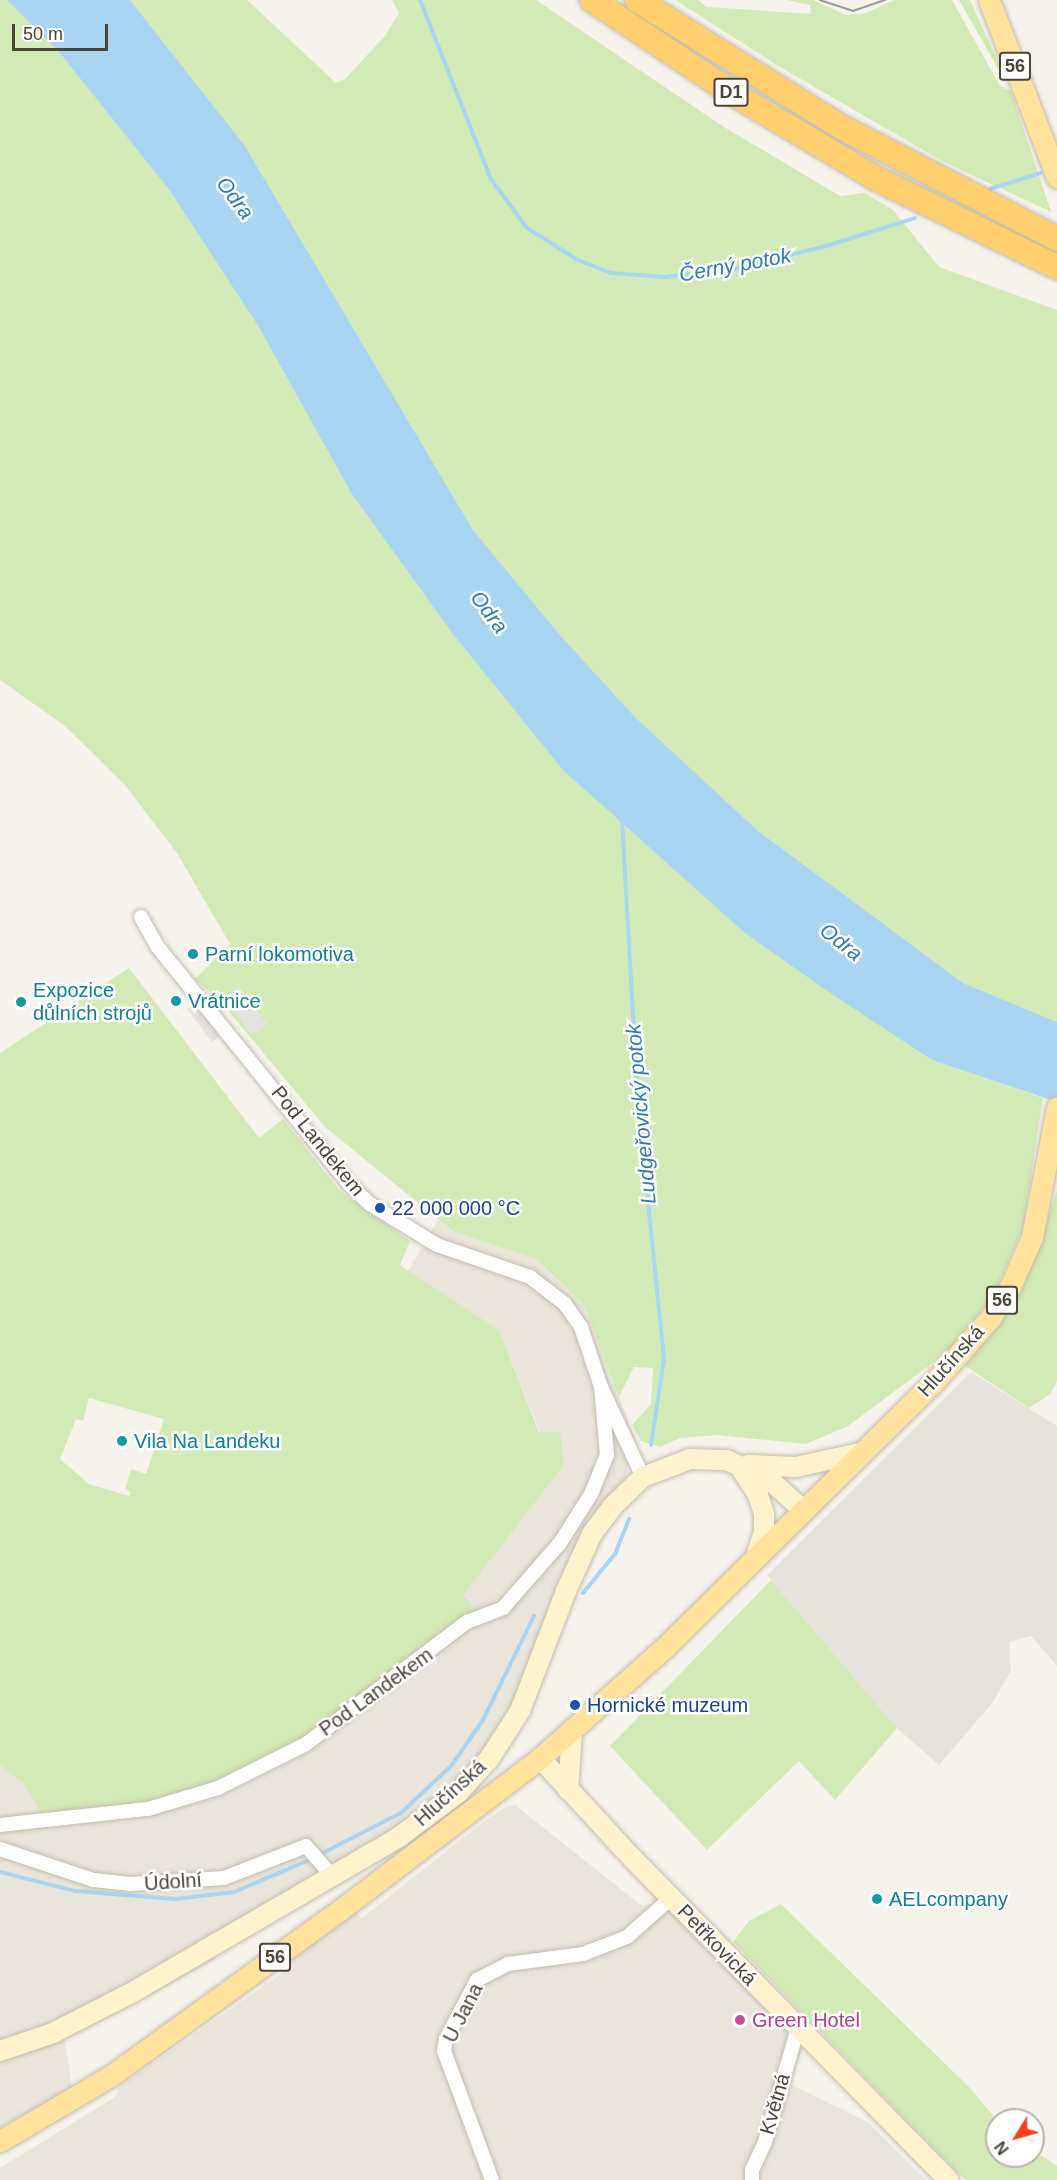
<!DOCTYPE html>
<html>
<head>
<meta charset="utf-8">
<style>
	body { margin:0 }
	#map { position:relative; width:1057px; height:2180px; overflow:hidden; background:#f6f3ec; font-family:Helvetica,sans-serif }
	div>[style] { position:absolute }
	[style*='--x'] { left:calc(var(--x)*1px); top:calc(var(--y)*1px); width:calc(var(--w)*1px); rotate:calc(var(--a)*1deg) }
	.residential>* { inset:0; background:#eae5da }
	.industrial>* { inset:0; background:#e6e2dd }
	.green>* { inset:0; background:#d2eab5 }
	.parking>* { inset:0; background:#e5e3e0 }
	.water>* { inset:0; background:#a9d4f2 }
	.stream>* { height:4px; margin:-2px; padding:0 2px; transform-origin:2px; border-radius:2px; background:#a9d4f2 }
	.roads { filter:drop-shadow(0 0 2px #c2bbae) drop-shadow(0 0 2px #c2bbae) }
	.street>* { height:14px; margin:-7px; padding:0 7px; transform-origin:7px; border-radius:7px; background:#fff }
	.secondary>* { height:20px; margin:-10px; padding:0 10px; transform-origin:10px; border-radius:10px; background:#fff3cd }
	.primary>* { height:21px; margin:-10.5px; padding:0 10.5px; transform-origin:10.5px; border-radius:10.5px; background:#ffe39c }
	.highway>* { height:24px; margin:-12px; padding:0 12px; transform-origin:12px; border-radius:12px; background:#ffcf6e }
	.tram>* { height:1.5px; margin:-0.75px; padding:0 0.75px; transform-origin:0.75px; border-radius:0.75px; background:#9a9a9a }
	.dots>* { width:16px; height:16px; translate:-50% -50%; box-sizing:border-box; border:3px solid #fff; border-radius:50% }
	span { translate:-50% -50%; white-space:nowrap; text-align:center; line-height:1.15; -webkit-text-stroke:5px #fff; paint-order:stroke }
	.shield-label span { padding:2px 4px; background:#fff; border:2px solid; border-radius:4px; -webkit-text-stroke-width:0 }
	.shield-label { font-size:18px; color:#4b4439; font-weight:700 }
	.culture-label { font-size:20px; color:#0d838f }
	.left { translate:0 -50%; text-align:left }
	.street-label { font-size:20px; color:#4b4439 }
	.transit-label { font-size:20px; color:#164399 }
	.hotel-label { font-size:20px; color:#b23c85 }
	.water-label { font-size:21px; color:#2e7ab2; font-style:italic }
	.north { position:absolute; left:985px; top:2108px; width:60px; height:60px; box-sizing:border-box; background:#fff; border:2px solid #b7b4b0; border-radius:50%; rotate:233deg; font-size:16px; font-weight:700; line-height:24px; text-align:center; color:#4b4439 }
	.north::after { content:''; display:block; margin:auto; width:21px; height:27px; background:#fc3f1d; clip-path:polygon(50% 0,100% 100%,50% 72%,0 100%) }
	.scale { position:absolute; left:12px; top:24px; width:96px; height:27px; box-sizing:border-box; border:3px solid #4b4439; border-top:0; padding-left:8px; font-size:18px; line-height:21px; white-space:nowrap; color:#4b4439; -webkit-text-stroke:4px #fff; paint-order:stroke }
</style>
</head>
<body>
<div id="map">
	<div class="residential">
		<div style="clip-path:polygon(438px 1220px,454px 1232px,537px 1258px,584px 1305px,634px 1437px,625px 1480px,596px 1513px,561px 1574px,513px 1706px,493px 1739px,467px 1769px,417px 1816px,207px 1939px,217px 1959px,65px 2040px,72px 2090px,0 2127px,0 1765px,24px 1784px,43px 1817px,478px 1614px,462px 1595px,564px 1465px,559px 1432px,540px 1432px,499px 1330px,408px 1271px)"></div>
		<div style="clip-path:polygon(515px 1805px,642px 1906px,653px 1904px,655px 1894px,802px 2048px,792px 2085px,868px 2122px,926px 2180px,0 2180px,0 2168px,115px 2097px,119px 2087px,285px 1971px,283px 1963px,353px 1910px,362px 1918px,483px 1822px,507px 1806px)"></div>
	</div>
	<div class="industrial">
		<div style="clip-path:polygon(971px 1372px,1057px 1426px,1057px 1666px,1031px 1636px,1009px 1642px,1011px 1671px,993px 1702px,939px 1765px,897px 1728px,767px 1575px)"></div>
	</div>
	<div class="green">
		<div style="clip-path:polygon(0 0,7px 0,59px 52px,170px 191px,260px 329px,745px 933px,932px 1060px,1043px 1098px,1023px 1228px,995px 1291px,954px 1347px,848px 1426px,806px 1444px,717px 1435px,680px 1438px,660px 1447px,641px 1441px,632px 1425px,651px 1404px,653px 1368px,634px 1367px,619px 1397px,584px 1305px,537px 1259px,454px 1232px,325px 1127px,220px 1001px,195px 979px,230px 944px,177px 853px,124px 784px,65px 726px,0 680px)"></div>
		<div style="clip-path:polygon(130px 0,247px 0,336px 83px,345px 79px,385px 36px,399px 13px,392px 0,536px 0,724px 127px,840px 196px,865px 193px,893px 210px,939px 267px,1057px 310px,1057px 1022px,963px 983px,757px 830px,635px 717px,560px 635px,473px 530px,245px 146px)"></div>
		<div style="clip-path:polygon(675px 0,698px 0,707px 7px,811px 14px,810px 5px,787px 0,813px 0,846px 15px,866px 13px,894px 0,952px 0,1000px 86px,1011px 91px,1051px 212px,944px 162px,780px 67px)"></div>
		<div style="clip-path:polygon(959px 0,970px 0,1006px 79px,1004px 79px)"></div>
		<div style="clip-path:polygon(evenodd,129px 968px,259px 1138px,283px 1119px,340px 1191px,410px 1241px,400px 1265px,499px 1330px,539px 1432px,560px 1432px,564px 1465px,463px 1595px,478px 1614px,303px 1741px,213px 1785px,145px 1805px,43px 1817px,24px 1784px,0 1765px,0 1053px,129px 968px,89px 1398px,164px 1419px,146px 1474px,131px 1469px,125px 1489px,131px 1492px,129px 1496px,89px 1484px,60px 1459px,76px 1419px,83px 1421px,89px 1398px)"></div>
		<div style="clip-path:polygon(1057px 1190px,1057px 1381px,1050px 1394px,1029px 1408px,965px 1366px,1005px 1315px,1029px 1273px)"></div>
		<div style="clip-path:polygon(771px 1580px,897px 1728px,835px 1800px,799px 1761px,707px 1850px,610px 1746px)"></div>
		<div style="clip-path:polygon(781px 1904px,968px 2086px,997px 2120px,997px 2156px,1033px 2156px,1033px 2150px,1057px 2166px,1057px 2180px,965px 2180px,733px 1942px,749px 1921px)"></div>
	</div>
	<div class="parking">
		<div style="clip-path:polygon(240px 988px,267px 1024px,252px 1035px,225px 999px)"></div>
		<div style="clip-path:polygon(201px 999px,227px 1030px,212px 1042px,187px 1009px)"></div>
	</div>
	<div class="water">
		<div style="clip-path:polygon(7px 0,130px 0,245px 146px,473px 530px,560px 635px,635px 717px,757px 830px,963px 983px,1057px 1022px,1057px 1102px,932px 1060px,823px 988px,745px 933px,563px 770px,453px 634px,352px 494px,260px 329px,170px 191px,59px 52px)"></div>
	</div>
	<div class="stream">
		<div style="--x:420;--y:0;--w:193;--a:68.4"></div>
		<div style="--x:491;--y:179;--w:61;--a:53.7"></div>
		<div style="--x:527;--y:228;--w:58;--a:32.3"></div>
		<div style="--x:576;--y:259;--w:38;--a:22"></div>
		<div style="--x:611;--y:273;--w:54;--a:4.2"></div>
		<div style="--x:665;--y:277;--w:74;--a:-7"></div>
		<div style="--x:738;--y:268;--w:95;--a:-14"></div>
		<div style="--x:830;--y:245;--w:89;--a:-17.6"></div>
		<div style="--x:990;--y:189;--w:53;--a:-17.4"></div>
		<div style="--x:622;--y:819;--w:284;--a:86.8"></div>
		<div style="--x:638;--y:1103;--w:257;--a:84.2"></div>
		<div style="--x:664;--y:1359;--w:87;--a:98.6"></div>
		<div style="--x:583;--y:1593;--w:50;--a:-50.6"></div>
		<div style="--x:615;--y:1554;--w:38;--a:-68"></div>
		<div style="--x:0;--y:1872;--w:77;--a:14.2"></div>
		<div style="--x:75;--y:1891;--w:100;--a:4.6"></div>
		<div style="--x:175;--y:1899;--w:59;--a:-6.8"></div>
		<div style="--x:234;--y:1892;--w:82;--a:-23.1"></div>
		<div style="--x:309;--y:1860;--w:103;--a:-27.1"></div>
		<div style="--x:401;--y:1813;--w:69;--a:-43.2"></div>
		<div style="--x:451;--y:1766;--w:56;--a:-55.2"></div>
		<div style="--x:483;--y:1720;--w:116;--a:-63.9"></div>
	</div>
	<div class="roads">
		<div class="street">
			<div style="--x:141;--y:917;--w:33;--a:61"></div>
			<div style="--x:157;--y:946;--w:307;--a:51.1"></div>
			<div style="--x:350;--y:1185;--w:28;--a:44"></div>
			<div style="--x:370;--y:1204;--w:79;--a:31.5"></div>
			<div style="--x:437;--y:1245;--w:98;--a:19"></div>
			<div style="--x:530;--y:1277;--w:44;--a:37.6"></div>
			<div style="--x:565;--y:1304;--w:28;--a:55"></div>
			<div style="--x:581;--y:1327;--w:63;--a:71.6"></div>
			<div style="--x:601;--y:1387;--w:99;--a:65"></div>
			<div style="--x:0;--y:1825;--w:149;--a:-6.2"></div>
			<div style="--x:148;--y:1809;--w:73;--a:-16.7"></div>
			<div style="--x:218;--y:1788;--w:98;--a:-26.6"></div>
			<div style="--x:306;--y:1744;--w:202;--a:-37.2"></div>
			<div style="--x:467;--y:1622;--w:39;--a:-21"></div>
			<div style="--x:503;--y:1608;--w:86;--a:-48.8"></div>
			<div style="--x:560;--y:1543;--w:58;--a:-57.7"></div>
			<div style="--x:591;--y:1494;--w:42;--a:-67.7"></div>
			<div style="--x:607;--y:1455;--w:68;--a:-95"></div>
			<div style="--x:0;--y:1849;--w:98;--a:18.4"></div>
			<div style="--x:93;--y:1880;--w:38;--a:6"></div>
			<div style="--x:131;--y:1884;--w:93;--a:-3.7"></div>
			<div style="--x:224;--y:1878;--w:88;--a:-21.3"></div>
			<div style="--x:306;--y:1846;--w:40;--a:49"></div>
			<div style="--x:492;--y:2180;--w:138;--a:-110.4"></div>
			<div style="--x:444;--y:2051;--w:12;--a:-81"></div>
			<div style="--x:446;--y:2039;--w:67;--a:-62.3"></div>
			<div style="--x:477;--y:1980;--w:35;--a:-27"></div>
			<div style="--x:508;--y:1964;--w:76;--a:-7.6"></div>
			<div style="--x:583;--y:1954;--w:47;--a:-21.1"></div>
			<div style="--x:627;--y:1937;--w:59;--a:-41.6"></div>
			<div style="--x:752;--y:2180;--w:10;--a:-90"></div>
			<div style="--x:752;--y:2170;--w:31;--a:-65"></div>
			<div style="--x:765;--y:2142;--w:119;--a:-73.9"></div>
		</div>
		<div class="secondary">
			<div style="--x:748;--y:1465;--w:48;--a:2.4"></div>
			<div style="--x:796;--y:1467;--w:70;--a:-12.4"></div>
			<div style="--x:740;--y:1467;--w:33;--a:57"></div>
			<div style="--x:758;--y:1495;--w:19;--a:72"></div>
			<div style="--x:764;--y:1513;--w:19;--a:90"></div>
			<div style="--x:764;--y:1532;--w:25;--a:108"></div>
			<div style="--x:540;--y:1758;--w:137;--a:47.4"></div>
			<div style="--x:633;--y:1859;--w:450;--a:45.5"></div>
			<div style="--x:568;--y:1790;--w:58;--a:-86.1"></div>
			<div style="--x:0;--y:2051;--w:56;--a:-18.8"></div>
			<div style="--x:53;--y:2033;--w:90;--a:-27.1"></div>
			<div style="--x:133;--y:1992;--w:308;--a:-30.2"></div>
			<div style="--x:399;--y:1837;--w:74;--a:-36.7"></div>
			<div style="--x:458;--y:1793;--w:46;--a:-47.6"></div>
			<div style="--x:489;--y:1759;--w:57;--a:-57.1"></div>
			<div style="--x:520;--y:1711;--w:129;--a:-69"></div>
			<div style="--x:566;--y:1591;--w:63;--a:-65.5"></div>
			<div style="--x:592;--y:1534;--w:34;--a:-53"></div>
			<div style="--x:612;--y:1507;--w:43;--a:-44.1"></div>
			<div style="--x:643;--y:1477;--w:50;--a:-21"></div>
			<div style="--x:690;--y:1459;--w:37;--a:2"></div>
			<div style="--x:727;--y:1460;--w:50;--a:26.1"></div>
			<div style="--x:772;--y:1482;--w:42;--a:42.1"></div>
		</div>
		<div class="primary">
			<div style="--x:989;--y:0;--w:190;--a:69"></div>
			<div style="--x:0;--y:2141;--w:130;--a:-30.5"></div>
			<div style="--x:112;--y:2075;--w:281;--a:-35.9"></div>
			<div style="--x:340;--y:1910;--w:251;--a:-37.2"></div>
			<div style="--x:540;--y:1758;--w:169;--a:-41.6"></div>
			<div style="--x:666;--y:1646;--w:373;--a:-44.6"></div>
			<div style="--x:932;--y:1384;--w:89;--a:-48.6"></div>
			<div style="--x:991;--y:1317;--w:36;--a:-58"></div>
			<div style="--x:1010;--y:1287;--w:55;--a:-66.3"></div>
			<div style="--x:1032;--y:1237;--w:132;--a:-79.1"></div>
		</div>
		<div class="highway">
			<div style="--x:592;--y:0;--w:168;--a:33.6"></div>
			<div style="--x:732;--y:93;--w:166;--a:30.7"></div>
			<div style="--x:875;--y:178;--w:203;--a:26.1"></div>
			<div style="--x:637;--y:0;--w:243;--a:31.9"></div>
			<div style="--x:843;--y:128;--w:241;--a:27.4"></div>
		</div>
	</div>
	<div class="tram">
		<div style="--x:820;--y:0;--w:35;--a:18"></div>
		<div style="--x:853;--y:11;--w:34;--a:-19"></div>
	</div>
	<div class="dots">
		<div style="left:193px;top:954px;background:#0f9aa8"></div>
		<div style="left:176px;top:1001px;background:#0f9aa8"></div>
		<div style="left:21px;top:1002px;background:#0f9aa8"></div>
		<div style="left:380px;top:1208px;background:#1a4fb4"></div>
		<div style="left:122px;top:1441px;background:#0f9aa8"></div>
		<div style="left:575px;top:1705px;background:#1a4fb4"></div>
		<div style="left:877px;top:1899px;background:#0f9aa8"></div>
		<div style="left:740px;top:2020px;background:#d1479c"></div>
	</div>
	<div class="shield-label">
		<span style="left:1015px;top:66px">56</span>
		<span style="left:731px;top:92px">D1</span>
		<span style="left:1002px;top:1300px">56</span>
		<span style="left:275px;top:1957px">56</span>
	</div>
	<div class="culture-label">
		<span class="left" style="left:205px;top:954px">Parní lokomotiva</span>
		<span class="left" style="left:33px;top:1002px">Expozice<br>důlních strojů</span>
		<span class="left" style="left:188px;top:1001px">Vrátnice</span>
		<span class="left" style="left:134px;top:1441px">Vila Na Landeku</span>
		<span class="left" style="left:889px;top:1899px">AELcompany</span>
	</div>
	<div class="street-label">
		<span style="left:318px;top:1141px;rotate:51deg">Pod Landekem</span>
		<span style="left:951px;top:1361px;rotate:-48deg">Hlučínská</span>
		<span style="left:376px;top:1692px;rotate:-36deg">Pod Landekem</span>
		<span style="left:450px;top:1793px;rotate:-42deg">Hlučínská</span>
		<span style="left:173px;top:1882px;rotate:-4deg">Údolní</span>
		<span style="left:717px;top:1945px;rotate:46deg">Petřkovická</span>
		<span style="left:463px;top:2013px;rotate:-63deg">U Jana</span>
		<span style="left:775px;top:2104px;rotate:-74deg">Květná</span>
	</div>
	<div class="transit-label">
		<span class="left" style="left:392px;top:1208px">22 000 000 °C</span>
		<span class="left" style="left:587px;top:1705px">Hornické muzeum</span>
	</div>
	<div class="hotel-label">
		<span class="left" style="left:752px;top:2020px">Green Hotel</span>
	</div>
	<div class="water-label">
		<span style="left:235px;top:198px;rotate:53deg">Odra</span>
		<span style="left:735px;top:265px;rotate:-10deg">Černý potok</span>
		<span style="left:489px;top:612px;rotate:53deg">Odra</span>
		<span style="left:841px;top:942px;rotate:38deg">Odra</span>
		<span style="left:641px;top:1114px;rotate:-95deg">Ludgeřovický potok</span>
	</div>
	<div class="north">N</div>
	<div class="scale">50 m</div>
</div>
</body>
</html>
